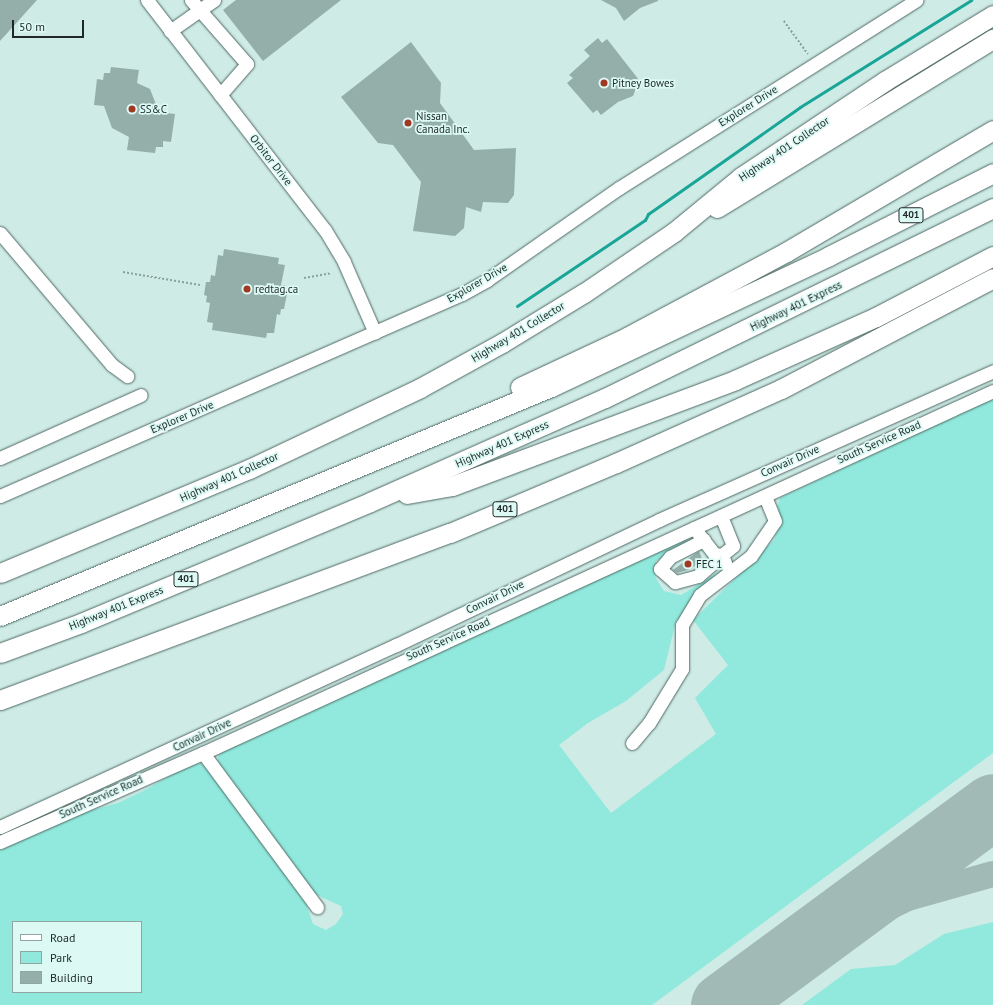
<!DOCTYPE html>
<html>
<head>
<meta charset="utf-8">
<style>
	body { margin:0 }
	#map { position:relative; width:993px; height:1005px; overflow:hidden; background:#cfebe6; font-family:"PT Sans",sans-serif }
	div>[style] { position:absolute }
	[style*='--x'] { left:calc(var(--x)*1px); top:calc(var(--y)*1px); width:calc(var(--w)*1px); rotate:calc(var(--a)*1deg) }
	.green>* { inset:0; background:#90e9dc }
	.stream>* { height:3px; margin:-1.5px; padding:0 1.5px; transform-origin:1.5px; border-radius:1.5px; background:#19a597 }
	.taxiway>* { height:26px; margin:-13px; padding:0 13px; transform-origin:13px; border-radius:13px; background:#a2bab6 }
	.runway>* { height:65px; margin:-32.5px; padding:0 32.5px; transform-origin:32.5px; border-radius:32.5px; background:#a2bab6 }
	.building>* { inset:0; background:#94afaa }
	.path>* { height:1.5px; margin-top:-0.75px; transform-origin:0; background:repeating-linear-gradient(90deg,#8ba19d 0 2px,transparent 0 4px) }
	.roads { filter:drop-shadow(0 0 1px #4e6863) drop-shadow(0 0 1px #4e6863) }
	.minor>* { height:13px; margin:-6.5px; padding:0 6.5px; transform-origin:6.5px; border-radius:6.5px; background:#fff }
	.highway>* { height:19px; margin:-9.5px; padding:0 9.5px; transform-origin:9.5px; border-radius:9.5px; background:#fff }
	.dots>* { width:11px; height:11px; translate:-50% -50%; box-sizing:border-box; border:2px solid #dcf9f4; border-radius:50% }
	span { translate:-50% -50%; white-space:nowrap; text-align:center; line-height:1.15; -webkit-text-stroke:3.5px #dcf9f4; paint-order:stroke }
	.shield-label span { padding:1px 3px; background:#dcf9f4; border:1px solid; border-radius:3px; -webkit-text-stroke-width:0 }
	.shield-label { font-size:10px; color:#1e2927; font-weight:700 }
	.poi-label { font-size:11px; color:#1e2927 }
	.left { translate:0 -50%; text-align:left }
	.street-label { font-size:11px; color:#1e2927 }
	.legend { position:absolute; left:12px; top:921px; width:130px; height:72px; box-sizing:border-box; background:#dcf9f4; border:1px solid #90a6a2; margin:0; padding:5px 7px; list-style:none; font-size:12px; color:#1e2927 }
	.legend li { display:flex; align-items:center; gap:8px; height:20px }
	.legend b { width:20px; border:1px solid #90a6a2 }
	.scale { position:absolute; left:12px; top:20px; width:72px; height:18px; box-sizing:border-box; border:2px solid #1e2927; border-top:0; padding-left:5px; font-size:12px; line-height:14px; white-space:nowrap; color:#1e2927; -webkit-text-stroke:3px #dcf9f4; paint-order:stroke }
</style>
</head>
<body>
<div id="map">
	<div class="green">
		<div style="clip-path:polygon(evenodd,993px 397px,993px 753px,652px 1005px,0 1005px,0 850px,85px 812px,118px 803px,143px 791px,192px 763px,204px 764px,304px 898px,313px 924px,326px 930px,336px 924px,343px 914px,341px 906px,317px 895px,307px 885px,217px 763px,219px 753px,457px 640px,684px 540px,691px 542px,656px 561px,655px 577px,664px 591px,681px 595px,722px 570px,721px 575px,676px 621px,664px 670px,626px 701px,588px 723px,559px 745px,611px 813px,716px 734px,695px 698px,728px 665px,693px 620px,774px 540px,780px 523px,777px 508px,780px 498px,993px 397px,13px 922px,141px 922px,141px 992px,13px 992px,13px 922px)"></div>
		<div style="clip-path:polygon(993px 922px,993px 1005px,802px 1005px,851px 969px,895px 965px,944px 934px)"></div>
	</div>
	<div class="stream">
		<div style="--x:517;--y:306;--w:154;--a:-33.9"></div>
		<div style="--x:645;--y:220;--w:7;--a:-63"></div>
		<div style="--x:648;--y:214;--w:186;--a:-35.1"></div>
		<div style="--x:800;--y:107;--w:202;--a:-32"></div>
	</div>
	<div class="taxiway">
		<div style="--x:766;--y:974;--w:103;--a:-29.5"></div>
		<div style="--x:856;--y:923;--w:58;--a:-25.7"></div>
		<div style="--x:908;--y:898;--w:88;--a:-15.8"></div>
	</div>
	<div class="runway">
		<div style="--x:723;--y:1005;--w:335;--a:-36.4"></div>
	</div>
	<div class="building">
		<div style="clip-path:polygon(0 0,37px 0,0 41px)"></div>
		<div style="clip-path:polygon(236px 0,341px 0,263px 61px,223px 10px)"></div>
		<div style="clip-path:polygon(601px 0,658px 0,658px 1px,640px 8px,624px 21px,616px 8px)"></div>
		<div style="clip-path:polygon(598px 38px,602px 43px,607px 39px,639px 80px,633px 96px,618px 102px,601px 115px,597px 110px,593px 113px,567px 83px,573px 78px,569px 75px,590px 56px,584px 50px)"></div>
		<div style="clip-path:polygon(411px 42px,441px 83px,440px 103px,474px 150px,516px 148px,514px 195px,508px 203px,483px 202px,481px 212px,466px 207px,464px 228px,455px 236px,413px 231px,421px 182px,393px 145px,378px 143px,341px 97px)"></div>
		<div style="clip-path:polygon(111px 67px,139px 70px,137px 83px,150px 89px,159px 112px,175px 114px,171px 142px,163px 141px,163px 147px,156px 147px,155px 153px,127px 150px,129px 137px,112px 128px,104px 106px,94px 105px,97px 79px,103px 80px,104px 73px,110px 73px)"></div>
		<div style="clip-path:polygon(224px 249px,279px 258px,278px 264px,285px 265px,281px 285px,285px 285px,284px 294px,287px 294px,284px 309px,281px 309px,280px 315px,277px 314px,274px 333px,267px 333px,266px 338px,212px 330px,213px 323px,207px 322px,210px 303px,206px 302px,207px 296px,204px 295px,206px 282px,210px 282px,211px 275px,215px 276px,218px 255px,223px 256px)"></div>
		<div style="clip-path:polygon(699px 551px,703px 561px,688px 570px,677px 573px,673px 570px)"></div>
	</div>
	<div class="path">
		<div style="--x:784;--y:21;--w:41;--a:54"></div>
		<div style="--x:123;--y:272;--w:78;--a:9.6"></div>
		<div style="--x:304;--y:278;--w:27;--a:-10"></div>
	</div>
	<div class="roads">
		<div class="minor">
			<div style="--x:147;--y:0;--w:291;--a:52.3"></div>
			<div style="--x:325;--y:230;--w:37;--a:59"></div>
			<div style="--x:344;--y:262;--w:77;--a:66.4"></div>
			<div style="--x:191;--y:0;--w:85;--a:48.8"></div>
			<div style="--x:247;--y:64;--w:41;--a:131.1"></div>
			<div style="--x:170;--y:31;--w:54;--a:-35.2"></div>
			<div style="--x:0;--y:233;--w:173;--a:49.7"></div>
			<div style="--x:112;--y:365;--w:19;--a:36"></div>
			<div style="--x:0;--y:458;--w:154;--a:-24.1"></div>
			<div style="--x:0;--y:496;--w:504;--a:-23.62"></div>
			<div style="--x:462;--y:294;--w:29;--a:-29"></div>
			<div style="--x:487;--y:280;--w:161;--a:-34.9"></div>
			<div style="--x:619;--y:188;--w:352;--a:-32.3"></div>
			<div style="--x:721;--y:516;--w:32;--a:68"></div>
			<div style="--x:733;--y:546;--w:14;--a:141"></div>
			<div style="--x:722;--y:555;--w:9;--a:69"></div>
			<div style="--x:694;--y:528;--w:33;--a:52"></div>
			<div style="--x:714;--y:554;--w:8;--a:7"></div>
			<div style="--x:722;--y:555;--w:32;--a:139"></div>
			<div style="--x:698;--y:576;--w:24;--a:165"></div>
			<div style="--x:675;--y:582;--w:20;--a:-139"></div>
			<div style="--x:660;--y:569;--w:16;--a:-50"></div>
			<div style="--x:670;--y:557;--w:38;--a:-27"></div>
			<div style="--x:632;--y:743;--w:26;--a:-50"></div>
			<div style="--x:649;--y:723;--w:63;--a:-58.6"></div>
			<div style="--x:682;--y:669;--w:44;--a:-90"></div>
			<div style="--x:682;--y:625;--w:35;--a:-59"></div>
			<div style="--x:700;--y:595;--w:64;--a:-37.4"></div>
			<div style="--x:751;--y:556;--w:42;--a:-55.6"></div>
			<div style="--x:775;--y:521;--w:27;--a:-112"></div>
			<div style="--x:203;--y:753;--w:192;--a:53.5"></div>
			<div style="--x:0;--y:827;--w:436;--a:-24.7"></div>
			<div style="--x:396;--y:645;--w:291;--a:-25.4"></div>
			<div style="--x:659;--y:520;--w:366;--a:-24"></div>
			<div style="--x:0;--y:842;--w:222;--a:-23.7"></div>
			<div style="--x:203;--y:753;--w:869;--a:-24.62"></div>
		</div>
		<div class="highway">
			<div style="--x:717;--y:208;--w:324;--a:-31.5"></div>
			<div style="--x:520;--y:387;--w:118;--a:-25"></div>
			<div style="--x:627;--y:337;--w:180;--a:-28.1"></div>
			<div style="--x:786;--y:252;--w:240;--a:-30.5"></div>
			<div style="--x:407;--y:494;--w:46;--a:-10.1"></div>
			<div style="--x:452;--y:486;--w:302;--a:-20.5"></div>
			<div style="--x:735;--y:380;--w:154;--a:-24.1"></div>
			<div style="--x:876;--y:317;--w:132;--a:-27.5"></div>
			<div style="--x:0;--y:573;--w:270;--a:-22.7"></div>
			<div style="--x:249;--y:469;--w:189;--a:-25.3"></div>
			<div style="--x:420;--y:388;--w:94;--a:-28.8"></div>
			<div style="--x:502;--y:343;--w:96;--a:-31.4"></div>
			<div style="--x:584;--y:293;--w:109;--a:-34.1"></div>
			<div style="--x:674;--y:232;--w:87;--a:-39.4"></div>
			<div style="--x:741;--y:177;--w:173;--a:-33.7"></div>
			<div style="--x:885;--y:81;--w:127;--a:-31.4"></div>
			<div style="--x:0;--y:616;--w:597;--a:-22.57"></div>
			<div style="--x:551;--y:387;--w:307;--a:-25.2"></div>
			<div style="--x:829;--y:256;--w:184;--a:-26.8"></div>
			<div style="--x:0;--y:653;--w:86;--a:-20.3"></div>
			<div style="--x:81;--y:623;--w:313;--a:-22.7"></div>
			<div style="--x:370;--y:502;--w:257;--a:-23.9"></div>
			<div style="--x:605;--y:398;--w:432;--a:-26.1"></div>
			<div style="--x:0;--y:700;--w:480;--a:-20.4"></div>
			<div style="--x:450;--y:533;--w:180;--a:-22.9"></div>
			<div style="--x:616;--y:463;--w:181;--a:-24.2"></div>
			<div style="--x:781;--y:389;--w:239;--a:-27.6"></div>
		</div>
	</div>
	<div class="dots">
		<div style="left:604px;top:83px;background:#a13822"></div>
		<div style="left:132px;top:109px;background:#a13822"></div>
		<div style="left:408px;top:123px;background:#a13822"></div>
		<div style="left:247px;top:289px;background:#a13822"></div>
		<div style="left:688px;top:564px;background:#a13822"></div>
	</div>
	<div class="shield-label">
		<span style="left:911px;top:215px">401</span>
		<span style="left:505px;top:509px">401</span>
		<span style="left:186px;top:579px">401</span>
	</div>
	<div class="poi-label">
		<span class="left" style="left:612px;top:83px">Pitney Bowes</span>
		<span class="left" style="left:140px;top:109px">SS&amp;C</span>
		<span class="left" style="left:416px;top:123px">Nissan<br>Canada Inc.</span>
		<span class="left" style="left:255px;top:289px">redtag.ca</span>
		<span class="left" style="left:696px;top:564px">FEC 1</span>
	</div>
	<div class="street-label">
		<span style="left:748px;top:106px;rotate:-32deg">Explorer Drive</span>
		<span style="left:784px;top:149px;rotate:-34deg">Highway 401 Collector</span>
		<span style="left:271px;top:160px;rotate:52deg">Orbitor Drive</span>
		<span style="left:477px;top:283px;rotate:-30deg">Explorer Drive</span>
		<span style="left:796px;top:306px;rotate:-26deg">Highway 401 Express</span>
		<span style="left:518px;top:332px;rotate:-31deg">Highway 401 Collector</span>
		<span style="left:182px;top:417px;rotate:-23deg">Explorer Drive</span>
		<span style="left:879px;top:442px;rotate:-24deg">South Service Road</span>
		<span style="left:502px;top:444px;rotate:-24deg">Highway 401 Express</span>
		<span style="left:790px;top:461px;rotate:-24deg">Convair Drive</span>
		<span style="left:229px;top:477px;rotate:-24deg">Highway 401 Collector</span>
		<span style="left:495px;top:597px;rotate:-26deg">Convair Drive</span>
		<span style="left:116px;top:608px;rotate:-22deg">Highway 401 Express</span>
		<span style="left:448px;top:639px;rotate:-24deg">South Service Road</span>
		<span style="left:202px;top:735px;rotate:-25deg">Convair Drive</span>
		<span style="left:101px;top:797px;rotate:-24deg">South Service Road</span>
	</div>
	<ul class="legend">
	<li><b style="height:5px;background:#fff"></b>Road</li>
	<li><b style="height:11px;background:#90e9dc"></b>Park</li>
	<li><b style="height:11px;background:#94afaa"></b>Building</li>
	</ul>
	<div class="scale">50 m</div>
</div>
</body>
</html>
